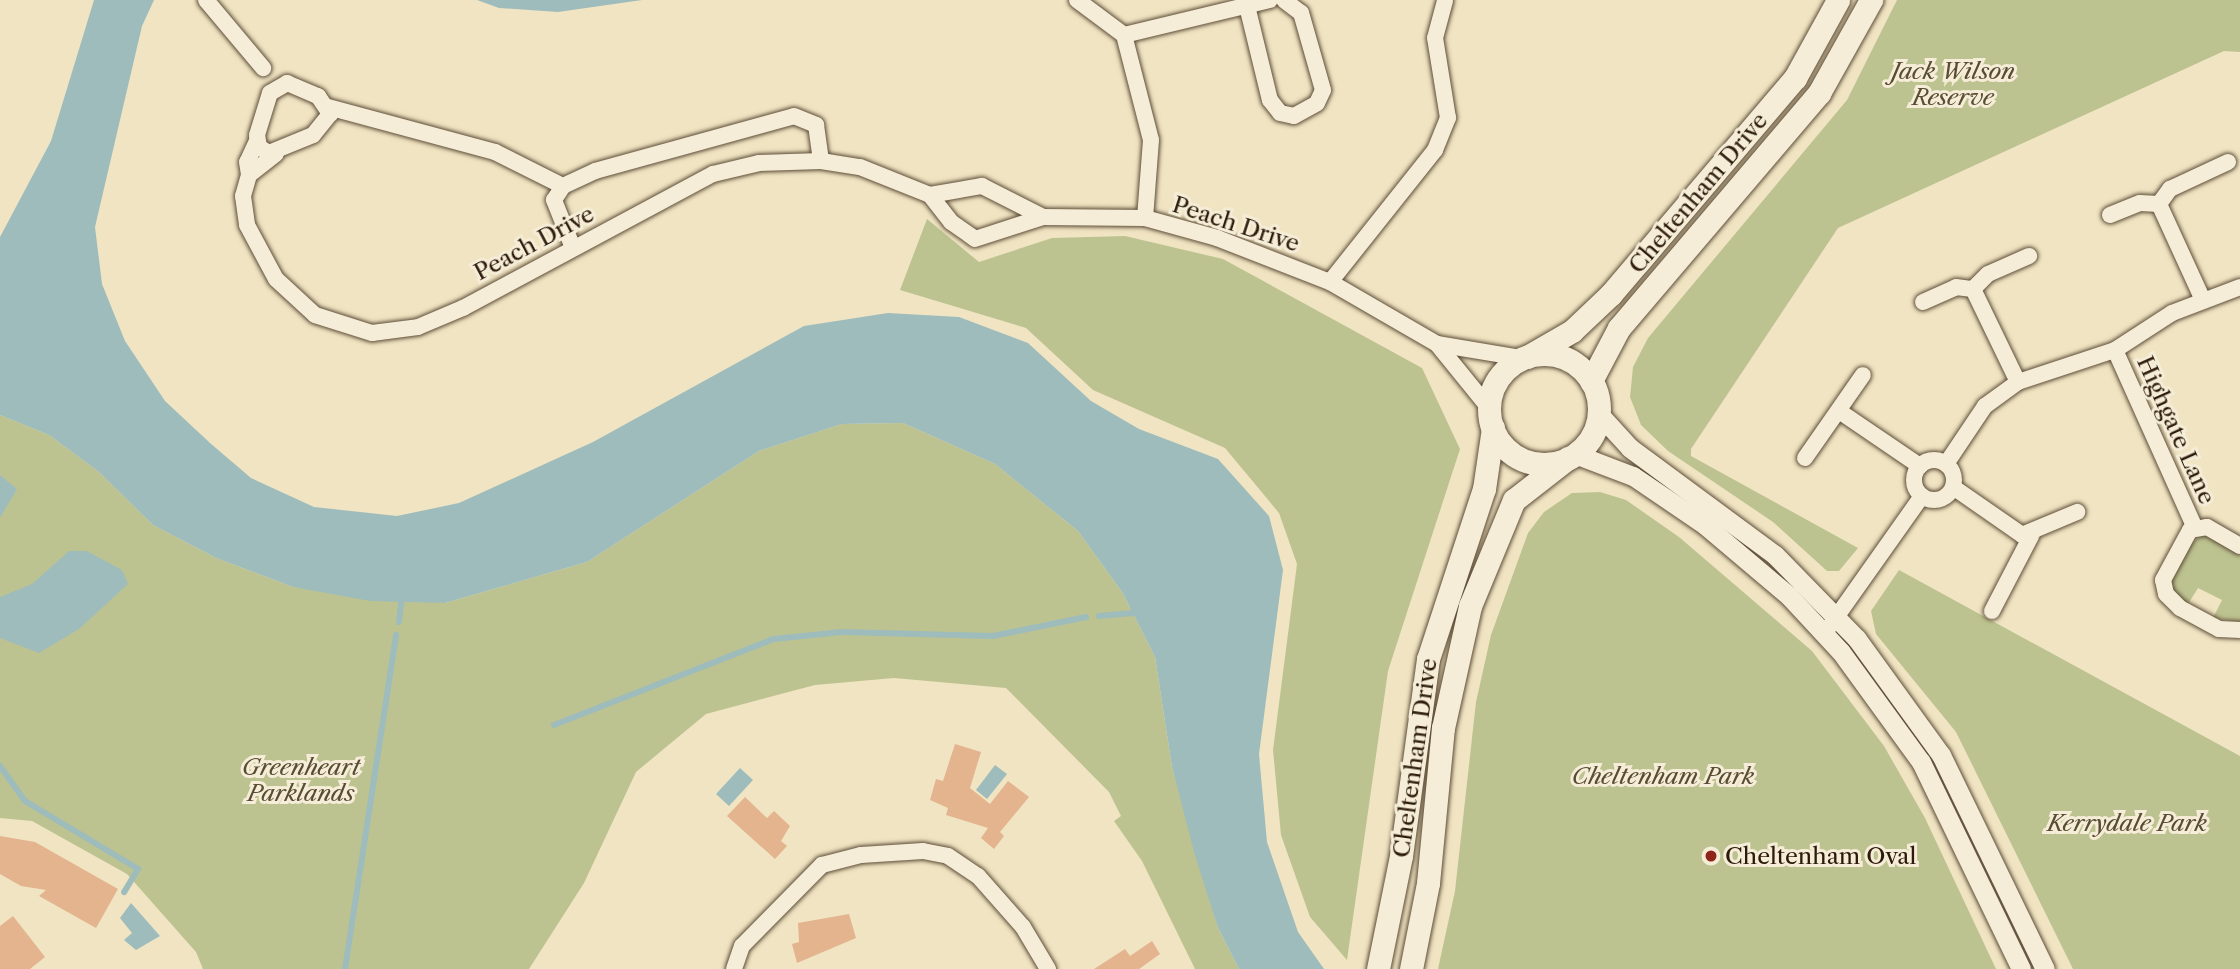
<!DOCTYPE html>
<html>
<head>
<meta charset="utf-8">
<style>
	body { margin:0 }
	#map { position:relative; width:2240px; height:969px; overflow:hidden; background:#f0e4c2; font-family:"Libre Caslon Text",serif }
	div>[style] { position:absolute }
	[style*='--x'] { left:calc(var(--x)*1px); top:calc(var(--y)*1px); width:calc(var(--w)*1px); rotate:calc(var(--a)*1deg) }
	.green>* { inset:0; background:#bdc390 }
	.water>* { inset:0; background:#9ebcbc }
	.stream>* { height:6px; margin:-3px; padding:0 3px; transform-origin:3px; border-radius:3px; background:#9ebcbc }
	.building>* { inset:0; background:#e4b48e }
	.roads { filter:drop-shadow(0 0 2px #5d4d38) drop-shadow(0 0 2px #5d4d38) }
	.minor>* { height:16px; margin:-8px; padding:0 8px; transform-origin:8px; border-radius:8px; background:#f5edd7 }
	.minor>.ring { margin:-8px; padding:0; box-sizing:content-box; background:none; border:16px solid #f5edd7; border-radius:50% }
	.tertiary>* { height:19px; margin:-9.5px; padding:0 9.5px; transform-origin:9.5px; border-radius:9.5px; background:#f5edd7 }
	.secondary>* { height:23px; margin:-11.5px; padding:0 11.5px; transform-origin:11.5px; border-radius:11.5px; background:#f5edd7 }
	.secondary>.ring { margin:-11.5px; padding:0; box-sizing:content-box; background:none; border:23px solid #f5edd7; border-radius:50% }
	.dots>* { width:19px; height:19px; translate:-50% -50%; box-sizing:border-box; border:4px solid #f5edd7; border-radius:50% }
	span { translate:-50% -50%; white-space:nowrap; text-align:center; line-height:1.15; -webkit-text-stroke:6px #f5edd7; paint-order:stroke }
	.park-label { font-size:23px; color:#584d32; font-style:italic }
	.street-label { font-size:23px; color:#2c1b0a }
	.poi-label { font-size:23px; color:#2c1b0a }
	.left { translate:0 -50%; text-align:left }
</style>
</head>
<body>
<div id="map">
	<div class="green">
		<div style="clip-path:polygon(1897px 0,2240px 0,2240px 52px,2224px 51px,1838px 228px,1691px 449px,1691px 456px,1858px 548px,1839px 571px,1827px 571px,1773px 522px,1668px 451px,1641px 425px,1630px 397px,1633px 367px,1648px 338px,1847px 100px)"></div>
		<div style="clip-path:polygon(927px 219px,979px 262px,1052px 238px,1125px 236px,1223px 259px,1422px 368px,1460px 449px,1388px 671px,1347px 960px,1310px 917px,1281px 835px,1273px 750px,1297px 564px,1279px 513px,1225px 448px,1093px 390px,1026px 328px,900px 290px)"></div>
		<div style="clip-path:polygon(0 415px,49px 435px,99px 472px,153px 525px,216px 558px,293px 587px,445px 603px,587px 562px,759px 451px,842px 424px,903px 423px,995px 464px,1078px 531px,1122px 592px,1155px 657px,1172px 767px,1218px 928px,1239px 969px,1195px 969px,1142px 861px,1114px 821px,1121px 816px,1109px 792px,1006px 688px,894px 678px,815px 685px,706px 714px,636px 772px,584px 883px,529px 969px,203px 969px,196px 952px,127px 874px,32px 821px,0 818px)"></div>
		<div style="clip-path:polygon(1600px 492px,1626px 500px,1679px 537px,1812px 651px,1884px 746px,1925px 818px,1996px 969px,1438px 969px,1455px 891px,1476px 702px,1491px 635px,1528px 533px,1544px 512px,1572px 493px)"></div>
		<div style="clip-path:polygon(2204px 534px,2240px 555px,2240px 622px,2213px 618px,2222px 600px,2198px 588px,2188px 604px,2175px 596px,2170px 579px,2184px 548px)"></div>
		<div style="clip-path:polygon(1899px 570px,2240px 756px,2240px 969px,2073px 969px,1956px 732px,1876px 634px,1871px 611px)"></div>
	</div>
	<div class="water">
		<div style="clip-path:polygon(94px 0,154px 0,142px 26px,95px 227px,102px 284px,125px 341px,165px 401px,210px 443px,251px 478px,314px 507px,397px 516px,459px 503px,593px 442px,804px 326px,888px 313px,959px 317px,1028px 343px,1091px 401px,1139px 429px,1218px 459px,1269px 516px,1283px 570px,1259px 754px,1267px 842px,1298px 932px,1324px 969px,1239px 969px,1218px 928px,1194px 852px,1172px 767px,1155px 657px,1122px 592px,1078px 531px,995px 464px,903px 423px,842px 424px,759px 451px,587px 562px,445px 603px,370px 601px,293px 587px,216px 558px,153px 525px,99px 472px,49px 435px,0 415px,0 237px,51px 141px)"></div>
		<div style="clip-path:polygon(477px 0,642px 0,558px 12px,499px 8px)"></div>
		<div style="clip-path:polygon(0 475px,17px 489px,0 518px)"></div>
		<div style="clip-path:polygon(69px 551px,87px 551px,122px 570px,128px 584px,79px 629px,39px 653px,0 638px,0 597px,32px 584px)"></div>
		<div style="clip-path:polygon(995px 765px,1007px 774px,987px 799px,976px 790px)"></div>
		<div style="clip-path:polygon(740px 768px,753px 780px,729px 806px,716px 794px)"></div>
		<div style="clip-path:polygon(131px 903px,160px 936px,136px 950px,124px 940px,132px 933px,120px 918px)"></div>
	</div>
	<div class="stream">
		<div style="--x:1099;--y:616;--w:34;--a:-5"></div>
		<div style="--x:399;--y:622;--w:20;--a:-84"></div>
		<div style="--x:554;--y:725;--w:236;--a:-21.4"></div>
		<div style="--x:774;--y:639;--w:68;--a:-5.9"></div>
		<div style="--x:842;--y:632;--w:151;--a:1.5"></div>
		<div style="--x:993;--y:636;--w:95;--a:-11.5"></div>
		<div style="--x:0;--y:766;--w:43;--a:54.5"></div>
		<div style="--x:25;--y:801;--w:132;--a:31"></div>
		<div style="--x:138;--y:869;--w:27;--a:121"></div>
		<div style="--x:345;--y:969;--w:338;--a:-81.3"></div>
	</div>
	<div class="building">
		<div style="clip-path:polygon(955px 744px,981px 752px,970px 788px,990px 804px,1008px 781px,1029px 797px,1000px 832px,1004px 836px,994px 849px,981px 838px,988px 828px,946px 815px,948px 808px,930px 800px,936px 779px,943px 781px)"></div>
		<div style="clip-path:polygon(745px 797px,767px 818px,774px 811px,790px 826px,781px 841px,787px 846px,775px 859px,727px 816px)"></div>
		<div style="clip-path:polygon(0 836px,35px 842px,118px 889px,96px 928px,39px 896px,46px 890px,21px 886px,0 874px)"></div>
		<div style="clip-path:polygon(849px 914px,856px 938px,797px 963px,792px 944px,799px 942px,798px 923px)"></div>
		<div style="clip-path:polygon(13px 916px,45px 957px,30px 969px,0 969px,0 926px)"></div>
		<div style="clip-path:polygon(1152px 941px,1160px 954px,1139px 969px,1094px 969px,1125px 949px,1130px 956px)"></div>
	</div>
	<div class="roads">
		<div class="minor">
			<div style="--x:206;--y:0;--w:89;--a:50"></div>
			<div style="--x:1077;--y:0;--w:59;--a:36.7"></div>
			<div style="--x:1124;--y:35;--w:108;--a:75.6"></div>
			<div style="--x:1151;--y:140;--w:78;--a:94.4"></div>
			<div style="--x:1247;--y:6;--w:97;--a:76.3"></div>
			<div style="--x:1270;--y:100;--w:16;--a:52"></div>
			<div style="--x:1280;--y:113;--w:14;--a:12"></div>
			<div style="--x:1294;--y:116;--w:26;--a:-29"></div>
			<div style="--x:1317;--y:103;--w:14;--a:-65"></div>
			<div style="--x:1323;--y:90;--w:80;--a:-105.9"></div>
			<div style="--x:1301;--y:13;--w:21;--a:-143"></div>
			<div style="--x:1124;--y:35;--w:150;--a:-13.5"></div>
			<div style="--x:287;--y:83;--w:34;--a:23"></div>
			<div style="--x:318;--y:96;--w:22;--a:56"></div>
			<div style="--x:330;--y:114;--w:27;--a:129"></div>
			<div style="--x:313;--y:135;--w:48;--a:157.8"></div>
			<div style="--x:269;--y:153;--w:12;--a:-149"></div>
			<div style="--x:259;--y:147;--w:12;--a:-99"></div>
			<div style="--x:257;--y:135;--w:44;--a:-72.8"></div>
			<div style="--x:270;--y:93;--w:20;--a:-30"></div>
			<div style="--x:328;--y:107;--w:173;--a:15.1"></div>
			<div style="--x:495;--y:152;--w:76;--a:26.6"></div>
			<div style="--x:257;--y:141;--w:23;--a:115"></div>
			<div style="--x:247;--y:162;--w:13;--a:81"></div>
			<div style="--x:249;--y:175;--w:34;--a:-38"></div>
			<div style="--x:249;--y:175;--w:22;--a:106"></div>
			<div style="--x:243;--y:196;--w:29;--a:82"></div>
			<div style="--x:247;--y:225;--w:61;--a:61.8"></div>
			<div style="--x:276;--y:279;--w:53;--a:42.7"></div>
			<div style="--x:315;--y:315;--w:60;--a:17.5"></div>
			<div style="--x:372;--y:333;--w:46;--a:-7.4"></div>
			<div style="--x:418;--y:327;--w:49;--a:-22.9"></div>
			<div style="--x:463;--y:308;--w:284;--a:-28.2"></div>
			<div style="--x:713;--y:174;--w:47;--a:-13.4"></div>
			<div style="--x:759;--y:163;--w:62;--a:-1.8"></div>
			<div style="--x:821;--y:161;--w:39;--a:9"></div>
			<div style="--x:860;--y:167;--w:75;--a:21.8"></div>
			<div style="--x:930;--y:195;--w:34;--a:52"></div>
			<div style="--x:951;--y:222;--w:29;--a:35"></div>
			<div style="--x:975;--y:239;--w:71;--a:-17.9"></div>
			<div style="--x:1043;--y:217;--w:102;--a:0.6"></div>
			<div style="--x:1145;--y:218;--w:75;--a:15.5"></div>
			<div style="--x:1217;--y:238;--w:121;--a:21.3"></div>
			<div style="--x:1330;--y:282;--w:124;--a:30.1"></div>
			<div style="--x:1437;--y:344;--w:86;--a:9.4"></div>
			<div style="--x:930;--y:195;--w:53;--a:-9.8"></div>
			<div style="--x:982;--y:186;--w:68;--a:26.9"></div>
			<div style="--x:2159;--y:204;--w:103;--a:65.4"></div>
			<div style="--x:2110;--y:215;--w:32;--a:-22"></div>
			<div style="--x:2140;--y:203;--w:19;--a:3"></div>
			<div style="--x:2159;--y:204;--w:19;--a:-54"></div>
			<div style="--x:2170;--y:189;--w:64;--a:-25"></div>
			<div style="--x:573;--y:248;--w:52;--a:-111.6"></div>
			<div style="--x:554;--y:200;--w:17;--a:-57"></div>
			<div style="--x:563;--y:186;--w:35;--a:-25"></div>
			<div style="--x:595;--y:171;--w:206;--a:-15.4"></div>
			<div style="--x:794;--y:116;--w:24;--a:22"></div>
			<div style="--x:816;--y:125;--w:36;--a:82"></div>
			<div style="--x:1330;--y:282;--w:169;--a:-51.5"></div>
			<div style="--x:1435;--y:150;--w:35;--a:-68"></div>
			<div style="--x:1448;--y:118;--w:81;--a:-99.2"></div>
			<div style="--x:1435;--y:38;--w:39;--a:-75"></div>
			<div style="--x:1973;--y:289;--w:103;--a:64.2"></div>
			<div style="--x:1923;--y:302;--w:36;--a:-24"></div>
			<div style="--x:1956;--y:287;--w:17;--a:7"></div>
			<div style="--x:1973;--y:289;--w:21;--a:-45"></div>
			<div style="--x:1988;--y:274;--w:45;--a:-23.7"></div>
			<div style="--x:1437;--y:344;--w:82;--a:50.9"></div>
			<div style="--x:2115;--y:350;--w:195;--a:65.8"></div>
			<div style="--x:1839;--y:411;--w:98;--a:34.2"></div>
			<div style="--x:1805;--y:458;--w:101;--a:-55.1"></div>
			<div class="ring" style="left:1914px;top:460px;width:24px;height:24px"></div>
			<div style="--x:1946;--y:464;--w:70;--a:-56.1"></div>
			<div style="--x:1985;--y:406;--w:41;--a:-36"></div>
			<div style="--x:2018;--y:382;--w:102;--a:-18.3"></div>
			<div style="--x:2115;--y:350;--w:68;--a:-33"></div>
			<div style="--x:2172;--y:313;--w:73;--a:-20.9"></div>
			<div style="--x:1953;--y:487;--w:84;--a:34.8"></div>
			<div style="--x:2022;--y:535;--w:60;--a:-22.7"></div>
			<div style="--x:2240;--y:546;--w:38;--a:-150"></div>
			<div style="--x:2207;--y:527;--w:17;--a:170"></div>
			<div style="--x:2190;--y:530;--w:57;--a:118.4"></div>
			<div style="--x:2163;--y:580;--w:14;--a:78"></div>
			<div style="--x:2166;--y:594;--w:20;--a:45"></div>
			<div style="--x:2180;--y:608;--w:44;--a:28.3"></div>
			<div style="--x:2219;--y:629;--w:21;--a:3"></div>
			<div style="--x:1992;--y:611;--w:85;--a:-62.5"></div>
			<div style="--x:1830;--y:626;--w:159;--a:-54.7"></div>
			<div style="--x:734;--y:969;--w:24;--a:-71"></div>
			<div style="--x:742;--y:946;--w:114;--a:-45.4"></div>
			<div style="--x:822;--y:865;--w:40;--a:-14.4"></div>
			<div style="--x:861;--y:855;--w:62;--a:-3.7"></div>
			<div style="--x:923;--y:851;--w:25;--a:11"></div>
			<div style="--x:948;--y:856;--w:36;--a:34"></div>
			<div style="--x:978;--y:876;--w:68;--a:48.6"></div>
			<div style="--x:1023;--y:927;--w:49;--a:59.2"></div>
		</div>
		<div class="tertiary">
			<div style="--x:1598;--y:413;--w:47;--a:47.6"></div>
			<div style="--x:1630;--y:448;--w:180;--a:36.4"></div>
			<div style="--x:1775;--y:555;--w:117;--a:45.7"></div>
			<div style="--x:1857;--y:639;--w:143;--a:54.1"></div>
			<div style="--x:1941;--y:755;--w:238;--a:64.1"></div>
			<div style="--x:1575;--y:454;--w:62;--a:20.8"></div>
			<div style="--x:1633;--y:476;--w:87;--a:34.2"></div>
			<div style="--x:1705;--y:525;--w:110;--a:40.2"></div>
			<div style="--x:1789;--y:596;--w:76;--a:47.1"></div>
			<div style="--x:1841;--y:652;--w:136;--a:54"></div>
			<div style="--x:1921;--y:762;--w:230;--a:64.2"></div>
		</div>
		<div class="secondary">
			<div class="ring" style="left:1489px;top:354px;width:87px;height:87px"></div>
			<div style="--x:1527;--y:357;--w:52;--a:-30"></div>
			<div style="--x:1572;--y:331;--w:54;--a:-43.5"></div>
			<div style="--x:1611;--y:294;--w:284;--a:-49.6"></div>
			<div style="--x:1795;--y:78;--w:89;--a:-61.1"></div>
			<div style="--x:1591;--y:381;--w:60;--a:-62.2"></div>
			<div style="--x:1619;--y:328;--w:309;--a:-49.6"></div>
			<div style="--x:1819;--y:93;--w:107;--a:-60.8"></div>
			<div style="--x:1378;--y:969;--w:115;--a:-78.5"></div>
			<div style="--x:1401;--y:856;--w:199;--a:-82.2"></div>
			<div style="--x:1428;--y:659;--w:179;--a:-71.8"></div>
			<div style="--x:1484;--y:489;--w:62;--a:-81.6"></div>
			<div style="--x:1411;--y:969;--w:88;--a:-78.8"></div>
			<div style="--x:1428;--y:883;--w:156;--a:-84.5"></div>
			<div style="--x:1443;--y:728;--w:125;--a:-77.5"></div>
			<div style="--x:1470;--y:606;--w:115;--a:-67.5"></div>
			<div style="--x:1514;--y:500;--w:68;--a:-37.9"></div>
		</div>
	</div>
	<div class="dots">
		<div style="left:1711px;top:856px;background:#8f2418"></div>
	</div>
	<div class="park-label">
		<span style="left:1953px;top:84px">Jack Wilson<br>Reserve</span>
		<span style="left:301px;top:780px">Greenheart<br>Parklands</span>
		<span style="left:1663px;top:776px">Cheltenham Park</span>
		<span style="left:2127px;top:823px">Kerrydale Park</span>
	</div>
	<div class="street-label">
		<span style="left:1698px;top:193px;rotate:-50deg">Cheltenham Drive</span>
		<span style="left:1236px;top:224px;rotate:18deg">Peach Drive</span>
		<span style="left:534px;top:243px;rotate:-28deg">Peach Drive</span>
		<span style="left:2176px;top:430px;rotate:66deg">Highgate Lane</span>
		<span style="left:1415px;top:758px;rotate:-82deg">Cheltenham Drive</span>
	</div>
	<div class="poi-label">
		<span class="left" style="left:1725px;top:856px">Cheltenham Oval</span>
	</div>
</div>
</body>
</html>
